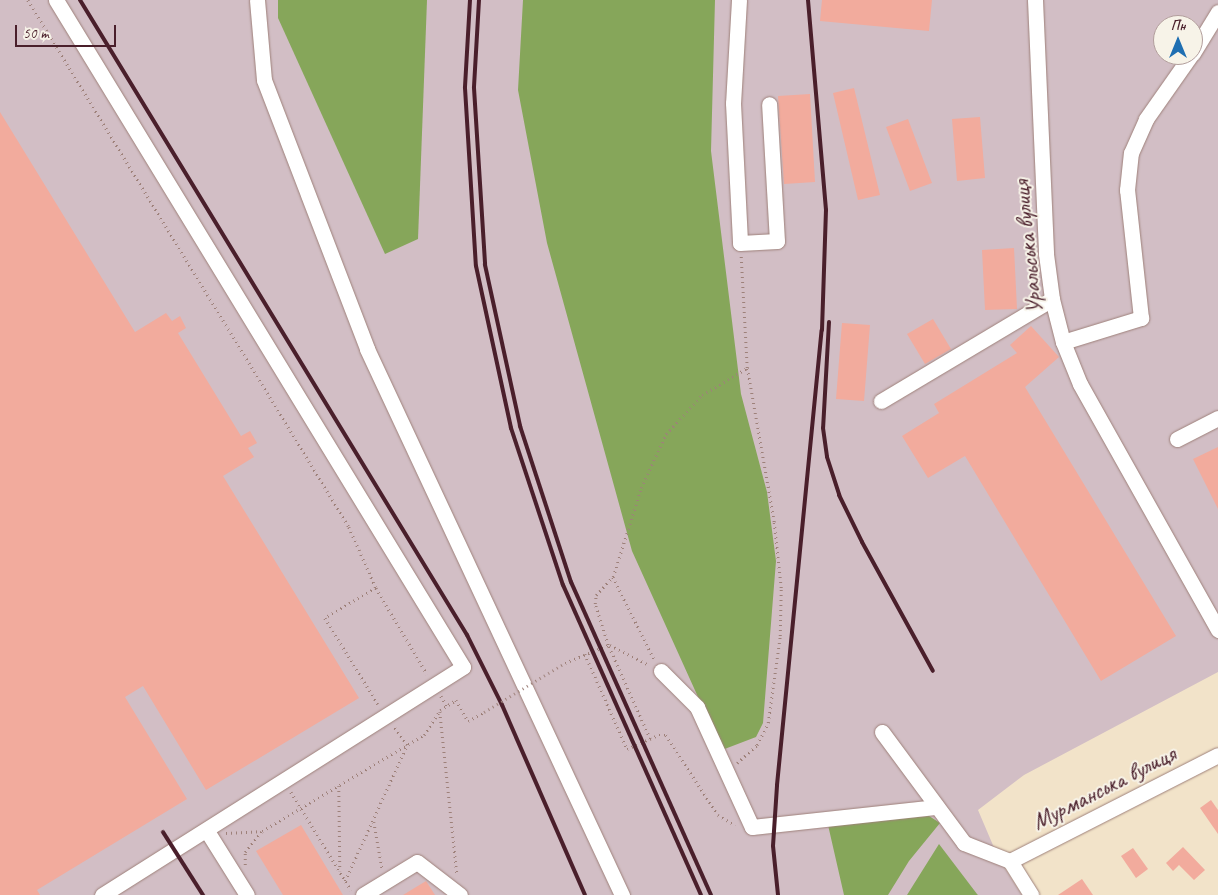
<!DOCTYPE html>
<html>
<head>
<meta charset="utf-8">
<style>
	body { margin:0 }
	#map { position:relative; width:1218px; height:895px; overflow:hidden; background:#f2e3c9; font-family:Caveat,sans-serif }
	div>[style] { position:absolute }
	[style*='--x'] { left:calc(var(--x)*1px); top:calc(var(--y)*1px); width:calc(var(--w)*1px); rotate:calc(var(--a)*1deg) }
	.industrial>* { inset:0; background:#d2bec5 }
	.forest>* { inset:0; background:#86a65a }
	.building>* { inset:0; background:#f2ab9d }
	.path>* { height:2.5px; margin-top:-1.25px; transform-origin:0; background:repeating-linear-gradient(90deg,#9e817a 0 1px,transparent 0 5px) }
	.roads { filter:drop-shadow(0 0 1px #9e817a) drop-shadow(0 0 1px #9e817a) }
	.minor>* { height:15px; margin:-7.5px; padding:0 7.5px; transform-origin:7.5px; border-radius:7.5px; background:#fff }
	.rail>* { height:4px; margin:-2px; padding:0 2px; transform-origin:2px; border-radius:2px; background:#4a1f2b }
	.path-bridge>* { height:2.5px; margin-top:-1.25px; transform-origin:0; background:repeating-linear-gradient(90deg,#9e817a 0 1px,transparent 0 5px) }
	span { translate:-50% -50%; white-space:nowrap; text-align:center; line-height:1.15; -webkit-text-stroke:4px #f7f3e8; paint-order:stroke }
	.street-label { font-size:24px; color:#4a1f2b }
	.north { position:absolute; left:1153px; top:15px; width:50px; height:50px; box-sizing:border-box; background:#f7f3e8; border:1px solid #b29e9c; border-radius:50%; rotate:0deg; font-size:14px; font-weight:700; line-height:20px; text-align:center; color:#4a1f2b }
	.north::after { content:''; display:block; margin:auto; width:18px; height:22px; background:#1f6fb2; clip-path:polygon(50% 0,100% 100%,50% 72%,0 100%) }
	.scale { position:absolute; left:15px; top:25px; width:101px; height:22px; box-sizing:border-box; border:2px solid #4a1f2b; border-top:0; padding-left:6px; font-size:15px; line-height:18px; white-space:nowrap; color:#4a1f2b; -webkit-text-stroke:4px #f7f3e8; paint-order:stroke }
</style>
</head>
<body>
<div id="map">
	<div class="industrial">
		<div style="clip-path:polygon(evenodd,0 0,1218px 0,1218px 672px,1024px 775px,978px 810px,998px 857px,1022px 895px,0 895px,0 0,1163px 25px,1193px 25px,1193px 55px,1163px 55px,1163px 25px)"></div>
	</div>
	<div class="forest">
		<div style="clip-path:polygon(278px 0,427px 0,418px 239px,385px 254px,278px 18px)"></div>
		<div style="clip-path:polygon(523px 0,715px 0,711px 151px,741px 394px,767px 492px,776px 561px,763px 723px,756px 737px,722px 750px,632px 551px,547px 243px,518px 90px)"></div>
		<div style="clip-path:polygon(929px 816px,940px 823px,909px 861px,888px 895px,844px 895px,828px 825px)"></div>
		<div style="clip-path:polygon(939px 844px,977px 894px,978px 895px,907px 895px)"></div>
	</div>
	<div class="building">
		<div style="clip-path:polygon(822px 0,932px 0,929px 31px,820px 21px)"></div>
		<div style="clip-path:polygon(854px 88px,880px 195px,858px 200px,833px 93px)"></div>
		<div style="clip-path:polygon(810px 94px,815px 182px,784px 184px,778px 96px)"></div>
		<div style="clip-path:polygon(0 112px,135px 332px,166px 313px,172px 321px,180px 316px,186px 328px,178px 333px,241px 436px,250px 431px,257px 443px,248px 448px,254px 457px,223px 476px,359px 698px,206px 790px,143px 686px,125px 697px,187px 799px,37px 890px,40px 895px,0 895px)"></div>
		<div style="clip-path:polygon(980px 117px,985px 178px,957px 181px,952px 119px)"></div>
		<div style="clip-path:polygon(908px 119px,932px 183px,910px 191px,886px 127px)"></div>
		<div style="clip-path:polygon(1014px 248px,1017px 309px,985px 310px,982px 250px)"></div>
		<div style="clip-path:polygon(933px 319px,951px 349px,925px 364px,907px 334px)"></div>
		<div style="clip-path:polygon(842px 323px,870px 325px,864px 401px,836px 399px)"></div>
		<div style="clip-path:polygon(1031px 326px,1059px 357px,1025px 387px,1176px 636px,1101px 681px,965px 456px,928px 478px,902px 436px,939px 413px,934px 404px,1017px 353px,1010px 345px)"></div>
		<div style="clip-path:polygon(1218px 447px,1218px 509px,1193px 459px)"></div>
		<div style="clip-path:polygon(1211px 800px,1218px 810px,1218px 834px,1200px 808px)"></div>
		<div style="clip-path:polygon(301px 825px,343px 895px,283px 895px,256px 851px)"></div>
		<div style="clip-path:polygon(1183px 847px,1205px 870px,1194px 880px,1179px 865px,1173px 871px,1166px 863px)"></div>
		<div style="clip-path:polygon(1133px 848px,1148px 869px,1136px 878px,1121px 856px)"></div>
		<div style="clip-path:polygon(1082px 879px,1093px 895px,1058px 895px)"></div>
		<div style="clip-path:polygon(426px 881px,435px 895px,403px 895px)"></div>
	</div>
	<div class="path">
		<div style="--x:28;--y:0;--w:617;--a:58.65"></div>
		<div style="--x:349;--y:527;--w:67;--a:66.1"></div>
		<div style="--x:376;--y:588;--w:100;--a:59.3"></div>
		<div style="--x:613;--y:577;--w:92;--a:63.4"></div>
		<div style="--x:376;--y:588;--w:59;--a:149.5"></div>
		<div style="--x:325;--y:618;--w:101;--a:58.4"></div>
		<div style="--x:610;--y:645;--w:44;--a:27.1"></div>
		<div style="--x:585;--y:654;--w:104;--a:66.1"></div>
		<div style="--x:627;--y:749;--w:35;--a:-24"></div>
		<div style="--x:659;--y:735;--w:7;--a:0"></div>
		<div style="--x:666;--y:735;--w:95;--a:57"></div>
		<div style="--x:718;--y:815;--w:20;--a:30"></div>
		<div style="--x:565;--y:663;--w:47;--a:-22.7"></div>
		<div style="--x:441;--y:696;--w:12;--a:59"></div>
		<div style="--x:440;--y:712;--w:164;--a:84"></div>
		<div style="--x:650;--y:739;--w:103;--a:-114.1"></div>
		<div style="--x:608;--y:645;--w:43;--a:-107.6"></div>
		<div style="--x:595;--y:604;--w:9;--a:-84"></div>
		<div style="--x:596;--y:595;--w:25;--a:-47"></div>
		<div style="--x:613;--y:577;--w:93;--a:-72.5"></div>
		<div style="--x:641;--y:488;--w:60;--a:-65.2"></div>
		<div style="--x:666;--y:434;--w:53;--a:-47.3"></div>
		<div style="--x:702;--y:395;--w:52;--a:-31"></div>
		<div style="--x:737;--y:763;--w:27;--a:-42"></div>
		<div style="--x:757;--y:745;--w:25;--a:-63"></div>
		<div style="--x:768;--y:723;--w:88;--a:-82.1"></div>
		<div style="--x:780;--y:636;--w:48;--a:-88.8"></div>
		<div style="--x:781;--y:588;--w:66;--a:-96.1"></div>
		<div style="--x:774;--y:522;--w:156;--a:-99.9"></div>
		<div style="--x:747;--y:368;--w:112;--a:-93.1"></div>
		<div style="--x:339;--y:786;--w:85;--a:89.3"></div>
		<div style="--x:291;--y:792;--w:115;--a:58.5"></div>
		<div style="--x:374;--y:822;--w:47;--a:80.1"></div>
		<div style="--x:226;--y:833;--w:35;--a:-3"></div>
		<div style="--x:245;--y:865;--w:13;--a:-90"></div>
		<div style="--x:245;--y:852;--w:27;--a:-51"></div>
		<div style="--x:262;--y:831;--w:188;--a:-30.7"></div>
		<div style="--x:424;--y:735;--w:30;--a:-57"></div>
		<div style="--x:440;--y:710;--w:19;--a:-32"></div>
		<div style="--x:456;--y:700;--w:24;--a:60"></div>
		<div style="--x:468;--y:721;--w:18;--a:-29"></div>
		<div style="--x:345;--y:881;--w:149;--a:-65.5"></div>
		<div style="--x:407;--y:745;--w:22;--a:-126"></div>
	</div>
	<div class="roads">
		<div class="minor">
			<div style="--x:56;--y:0;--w:781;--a:58.61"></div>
			<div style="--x:463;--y:667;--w:427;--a:147.7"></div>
			<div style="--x:257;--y:0;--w:80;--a:85"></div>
			<div style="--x:264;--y:80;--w:288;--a:69"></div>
			<div style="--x:367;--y:349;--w:603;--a:64.97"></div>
			<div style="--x:739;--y:0;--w:103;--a:93.3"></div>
			<div style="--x:733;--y:103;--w:140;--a:87.1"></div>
			<div style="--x:740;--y:243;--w:37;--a:-3"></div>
			<div style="--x:777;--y:241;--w:137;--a:-93.3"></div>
			<div style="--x:1035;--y:0;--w:254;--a:87.5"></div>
			<div style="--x:1046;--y:254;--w:45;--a:82.4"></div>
			<div style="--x:1052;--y:299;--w:44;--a:75.7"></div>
			<div style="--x:1063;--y:342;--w:45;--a:68"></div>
			<div style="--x:1080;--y:384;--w:282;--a:60.7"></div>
			<div style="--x:1193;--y:53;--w:48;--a:-58.6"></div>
			<div style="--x:1063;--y:342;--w:82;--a:-17.1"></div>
			<div style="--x:1141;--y:318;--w:129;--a:-96.2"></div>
			<div style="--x:1127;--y:190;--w:37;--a:-84"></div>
			<div style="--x:1131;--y:153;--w:37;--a:-66"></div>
			<div style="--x:1146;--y:119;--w:78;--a:-54.9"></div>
			<div style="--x:881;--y:401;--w:199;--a:-30.8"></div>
			<div style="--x:1177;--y:439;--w:46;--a:-27.1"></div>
			<div style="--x:661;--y:671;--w:51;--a:45"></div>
			<div style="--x:697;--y:707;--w:132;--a:65.4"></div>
			<div style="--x:752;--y:827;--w:186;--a:-6.2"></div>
			<div style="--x:882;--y:732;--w:138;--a:53.5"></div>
			<div style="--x:964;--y:843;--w:49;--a:21.4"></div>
			<div style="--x:207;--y:831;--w:75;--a:58"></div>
			<div style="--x:1010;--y:861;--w:233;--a:-27"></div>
			<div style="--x:1010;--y:861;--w:40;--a:58"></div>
			<div style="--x:363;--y:895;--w:63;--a:-31.4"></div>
			<div style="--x:417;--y:862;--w:54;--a:37.5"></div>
		</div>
	</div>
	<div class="rail">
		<div style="--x:80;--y:0;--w:744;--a:58.64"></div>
		<div style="--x:467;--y:635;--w:78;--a:63.4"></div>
		<div style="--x:502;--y:705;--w:207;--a:66.4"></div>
		<div style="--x:470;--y:0;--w:88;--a:93.3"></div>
		<div style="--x:465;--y:88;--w:178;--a:86.5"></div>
		<div style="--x:476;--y:266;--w:166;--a:77.8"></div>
		<div style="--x:511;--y:428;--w:165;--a:71.7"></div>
		<div style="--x:563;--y:585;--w:339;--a:66"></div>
		<div style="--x:479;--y:0;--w:88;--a:93.3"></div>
		<div style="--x:474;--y:88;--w:177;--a:86.4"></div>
		<div style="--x:485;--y:265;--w:165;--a:77.7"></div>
		<div style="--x:520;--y:426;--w:164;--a:71.9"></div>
		<div style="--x:571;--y:582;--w:343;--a:65.9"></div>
		<div style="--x:829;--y:322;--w:106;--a:93.2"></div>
		<div style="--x:823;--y:428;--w:29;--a:82"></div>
		<div style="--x:827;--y:457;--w:40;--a:72"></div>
		<div style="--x:839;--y:495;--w:52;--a:63.9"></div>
		<div style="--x:862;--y:542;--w:147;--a:61.2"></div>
		<div style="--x:163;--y:832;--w:75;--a:57.6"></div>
		<div style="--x:778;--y:895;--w:49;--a:-95.8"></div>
		<div style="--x:773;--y:846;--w:61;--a:-86.2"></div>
		<div style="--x:777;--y:785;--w:457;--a:-84.4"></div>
		<div style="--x:822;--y:330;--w:120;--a:-88.1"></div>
		<div style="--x:826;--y:210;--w:211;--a:-94.9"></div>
	</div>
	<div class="path-bridge">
		<div style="--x:484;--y:712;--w:95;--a:-31.2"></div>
	</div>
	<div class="street-label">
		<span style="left:1028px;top:247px;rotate:-96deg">Уральська вулиця</span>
		<span style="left:1104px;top:788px;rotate:-27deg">Мурманська вулиця</span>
	</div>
	<div class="north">Пн</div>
	<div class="scale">50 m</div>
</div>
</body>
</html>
